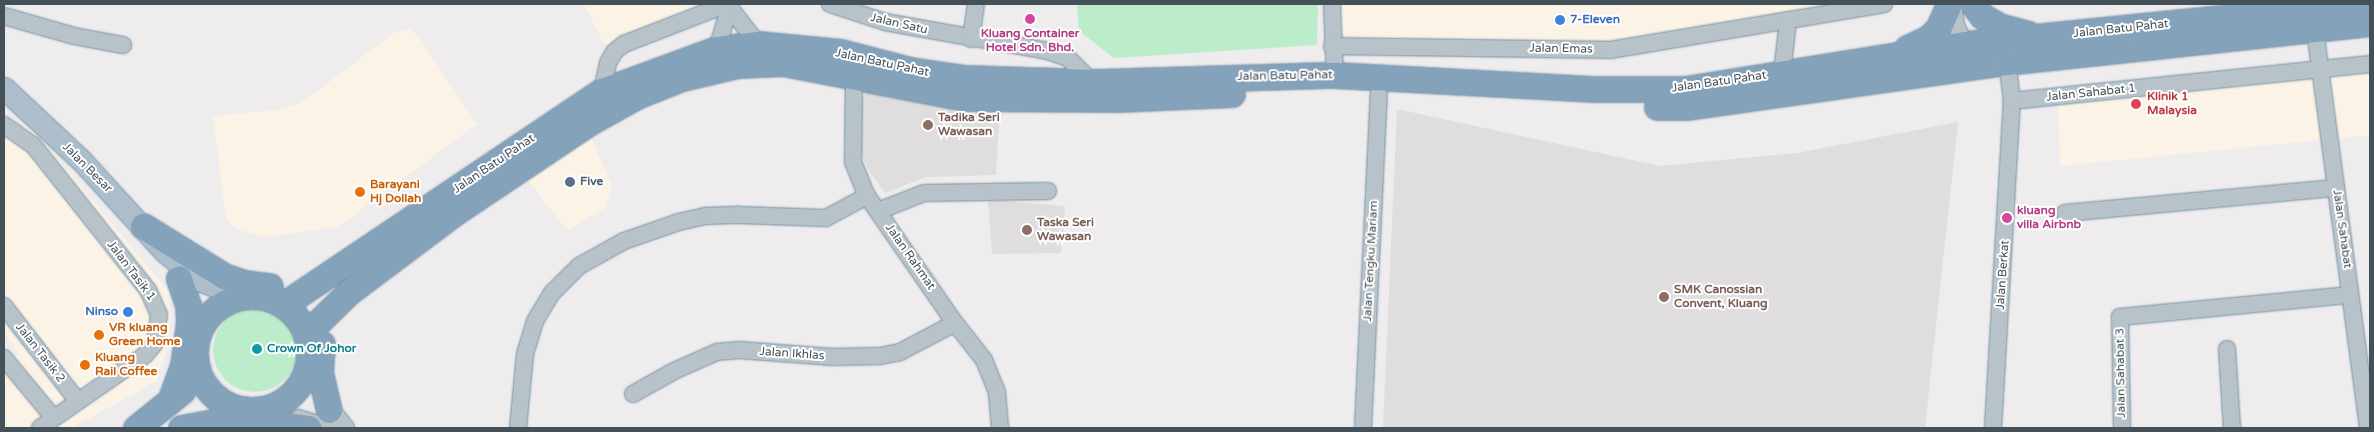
<!DOCTYPE html>
<html>
<head>
<meta charset="utf-8">
<style>
	body { margin:0 }
	#map { position:relative; width:2374px; height:432px; overflow:hidden; background:#efeced; font-family:"Varela Round",sans-serif }
	div>[style] { position:absolute }
	[style*='--x'] { left:calc(var(--x)*1px); top:calc(var(--y)*1px); width:calc(var(--w)*1px); rotate:calc(var(--a)*1deg) }
	.commercial>* { inset:0; background:#fbf3e5 }
	.education>* { inset:0; background:#e0ddde }
	.green>* { inset:0; background:#bbedcb }
	.round { border-radius:50% }
	.roads { filter:drop-shadow(0 0 1px #708ea6) drop-shadow(0 0 1px #708ea6) }
	.minor>* { height:16px; margin:-8px; padding:0 8px; transform-origin:8px; border-radius:8px; background:#b8c2c9 }
	.major>* { height:21px; margin:-10.5px; padding:0 10.5px; transform-origin:10.5px; border-radius:10.5px; background:#acbecb }
	.highway>* { height:25px; margin:-12.5px; padding:0 12.5px; transform-origin:12.5px; border-radius:12.5px; background:#85a2bb }
	.highway>.ring { margin:-12.5px; padding:0; box-sizing:content-box; background:none; border:25px solid #85a2bb; border-radius:50% }
	.dots>* { width:14px; height:14px; translate:-50% -50%; box-sizing:border-box; border:2px solid #fff; border-radius:50% }
	span { translate:-50% -50%; white-space:nowrap; text-align:center; line-height:1.15; -webkit-text-stroke:4px #fff; paint-order:stroke }
	.shop-label { font-size:12px; color:#366cbe; font-weight:700 }
	.left { translate:0 -50%; text-align:left }
	.right { translate:-100% -50%; text-align:right }
	.street-label { font-size:12px; color:#455159 }
	.hotel-label { font-size:12px; color:#b23c85; font-weight:700 }
	.health-label { font-size:12px; color:#be3a42; font-weight:700 }
	.education-label { font-size:12px; color:#785e54; font-weight:700 }
	.service-label { font-size:12px; color:#4e5e75; font-weight:700 }
	.food-label { font-size:12px; color:#c56008; font-weight:700 }
	.culture-label { font-size:12px; color:#0d838f; font-weight:700 }
	.frame { position:absolute; inset:0; border:5px solid #455159; pointer-events:none }
</style>
</head>
<body>
<div id="map">
	<div class="commercial">
		<div style="clip-path:polygon(584px 4px,712px 4px,605px 46px)"></div>
		<div style="clip-path:polygon(1327px 4px,1856px 4px,1612px 45px,1328px 42px)"></div>
		<div style="clip-path:polygon(409px 29px,419px 37px,477px 124px,338px 227px,264px 237px,237px 229px,226px 219px,213px 116px,278px 110px,300px 104px,395px 32px)"></div>
		<div style="clip-path:polygon(2370px 69px,2370px 135px,2060px 166px,2058px 100px)"></div>
		<div style="clip-path:polygon(29px 124px,168px 291px,171px 317px,166px 352px,156px 382px,71px 428px,4px 428px,4px 367px,19px 354px,4px 332px,4px 143px)"></div>
		<div style="clip-path:polygon(590px 136px,612px 186px,606px 207px,568px 231px,525px 177px)"></div>
	</div>
	<div class="education">
		<div style="clip-path:polygon(868px 90px,1000px 106px,996px 175px,926px 177px,885px 193px,869px 171px,855px 143px,859px 103px)"></div>
		<div style="clip-path:polygon(1397px 109px,1660px 166px,1797px 153px,1958px 122px,1925px 428px,1383px 428px)"></div>
		<div style="clip-path:polygon(988px 200px,1065px 206px,1061px 253px,992px 254px)"></div>
	</div>
	<div class="green">
		<div style="clip-path:polygon(1077px 4px,1318px 4px,1317px 45px,1114px 58px,1079px 31px)"></div>
		<div class="round" style="left:213px;top:308px;width:84px;height:84px"></div>
	</div>
	<div class="roads">
		<div class="minor">
			<div style="--x:727;--y:4;--w:51;--a:52.2"></div>
			<div style="--x:830;--y:4;--w:58;--a:18.1"></div>
			<div style="--x:885;--y:22;--w:165;--a:10.1"></div>
			<div style="--x:1047;--y:51;--w:22;--a:18"></div>
			<div style="--x:1068;--y:58;--w:34;--a:45"></div>
			<div style="--x:1332;--y:4;--w:71;--a:87.6"></div>
			<div style="--x:1953;--y:4;--w:21;--a:82"></div>
			<div style="--x:1956;--y:25;--w:21;--a:65"></div>
			<div style="--x:4;--y:16;--w:73;--a:15.9"></div>
			<div style="--x:74;--y:36;--w:50;--a:10.4"></div>
			<div style="--x:2315;--y:30;--w:402;--a:82.4"></div>
			<div style="--x:971;--y:39;--w:35;--a:-82"></div>
			<div style="--x:1332;--y:46;--w:278;--a:0.8"></div>
			<div style="--x:1610;--y:50;--w:278;--a:-9.5"></div>
			<div style="--x:717;--y:49;--w:42;--a:-73.3"></div>
			<div style="--x:1782;--y:73;--w:53;--a:-83.5"></div>
			<div style="--x:854;--y:76;--w:86;--a:90.7"></div>
			<div style="--x:853;--y:162;--w:37;--a:68"></div>
			<div style="--x:867;--y:196;--w:155;--a:55.3"></div>
			<div style="--x:955;--y:323;--w:47;--a:51.9"></div>
			<div style="--x:984;--y:360;--w:35;--a:68"></div>
			<div style="--x:997;--y:393;--w:35;--a:85"></div>
			<div style="--x:602;--y:91;--w:29;--a:-78"></div>
			<div style="--x:608;--y:63;--w:13;--a:-61"></div>
			<div style="--x:614;--y:52;--w:13;--a:-39"></div>
			<div style="--x:624;--y:44;--w:110;--a:-21.2"></div>
			<div style="--x:2012;--y:101;--w:360;--a:-5.9"></div>
			<div style="--x:4;--y:125;--w:35;--a:35"></div>
			<div style="--x:33;--y:145;--w:185;--a:51.6"></div>
			<div style="--x:148;--y:290;--w:27;--a:66"></div>
			<div style="--x:159;--y:315;--w:28;--a:98"></div>
			<div style="--x:155;--y:343;--w:16;--a:130"></div>
			<div style="--x:145;--y:355;--w:128;--a:145.2"></div>
			<div style="--x:878;--y:211;--w:49;--a:-21.4"></div>
			<div style="--x:924;--y:193;--w:124;--a:-0.9"></div>
			<div style="--x:2065;--y:213;--w:272;--a:-5.3"></div>
			<div style="--x:4;--y:306;--w:119;--a:52.2"></div>
			<div style="--x:2227;--y:349;--w:79;--a:86.4"></div>
			<div style="--x:4;--y:358;--w:77;--a:50.3"></div>
			<div style="--x:633;--y:394;--w:47;--a:-29.3"></div>
			<div style="--x:674;--y:371;--w:47;--a:-23.8"></div>
			<div style="--x:717;--y:352;--w:22;--a:-5"></div>
			<div style="--x:739;--y:350;--w:94;--a:4.3"></div>
			<div style="--x:833;--y:357;--w:47;--a:-1.2"></div>
			<div style="--x:880;--y:356;--w:20;--a:-11"></div>
			<div style="--x:900;--y:352;--w:62;--a:-27.8"></div>
			<div style="--x:325;--y:401;--w:34;--a:52"></div>
			<div style="--x:299;--y:418;--w:33;--a:18"></div>
			<div style="--x:518;--y:428;--w:74;--a:-84.6"></div>
			<div style="--x:525;--y:354;--w:34;--a:-73"></div>
			<div style="--x:535;--y:321;--w:33;--a:-59"></div>
			<div style="--x:552;--y:293;--w:38;--a:-45"></div>
			<div style="--x:579;--y:266;--w:51;--a:-29.1"></div>
			<div style="--x:624;--y:241;--w:58;--a:-19.1"></div>
			<div style="--x:679;--y:222;--w:28;--a:-13"></div>
			<div style="--x:706;--y:216;--w:33;--a:-2"></div>
			<div style="--x:739;--y:215;--w:87;--a:2"></div>
			<div style="--x:826;--y:218;--w:47;--a:-28.2"></div>
			<div style="--x:1363;--y:428;--w:335;--a:-87.3"></div>
			<div style="--x:1993;--y:428;--w:328;--a:-86.7"></div>
			<div style="--x:2012;--y:101;--w:39;--a:-97"></div>
			<div style="--x:2122;--y:428;--w:111;--a:-91"></div>
			<div style="--x:2120;--y:317;--w:231;--a:-5.5"></div>
		</div>
		<div class="major">
			<div style="--x:4;--y:88;--w:105;--a:43.1"></div>
			<div style="--x:81;--y:160;--w:125;--a:47.6"></div>
			<div style="--x:165;--y:252;--w:44;--a:39.5"></div>
			<div style="--x:199;--y:280;--w:47;--a:21.1"></div>
		</div>
		<div class="highway">
			<div style="--x:1973;--y:4;--w:15;--a:53"></div>
			<div style="--x:1982;--y:16;--w:20;--a:30"></div>
			<div style="--x:1999;--y:26;--w:30;--a:15"></div>
			<div style="--x:1907;--y:48;--w:23;--a:-25"></div>
			<div style="--x:1928;--y:38;--w:13;--a:-42"></div>
			<div style="--x:1938;--y:29;--w:27;--a:-66"></div>
			<div style="--x:1657;--y:107;--w:29;--a:0"></div>
			<div style="--x:1686;--y:107;--w:324;--a:-8"></div>
			<div style="--x:2007;--y:62;--w:365;--a:-6.1"></div>
			<div style="--x:143;--y:226;--w:95;--a:31.7"></div>
			<div style="--x:224;--y:276;--w:21;--a:19"></div>
			<div style="--x:244;--y:283;--w:26;--a:7"></div>
			<div class="ring" style="left:195px;top:296px;width:89px;height:89px"></div>
			<div style="--x:283;--y:305;--w:384;--a:-33.9"></div>
			<div style="--x:602;--y:91;--w:122;--a:-20.1"></div>
			<div style="--x:717;--y:49;--w:41;--a:-7"></div>
			<div style="--x:758;--y:44;--w:83;--a:5.5"></div>
			<div style="--x:841;--y:52;--w:71;--a:14.6"></div>
			<div style="--x:910;--y:70;--w:56;--a:8.3"></div>
			<div style="--x:965;--y:78;--w:127;--a:1.8"></div>
			<div style="--x:1092;--y:82;--w:243;--a:-1.7"></div>
			<div style="--x:1335;--y:75;--w:261;--a:3.1"></div>
			<div style="--x:1596;--y:89;--w:89;--a:0"></div>
			<div style="--x:1685;--y:89;--w:284;--a:-9.1"></div>
			<div style="--x:1965;--y:44;--w:395;--a:-5.8"></div>
			<div style="--x:306;--y:334;--w:60;--a:-44.3"></div>
			<div style="--x:349;--y:292;--w:135;--a:-36.9"></div>
			<div style="--x:457;--y:211;--w:160;--a:-33.8"></div>
			<div style="--x:590;--y:122;--w:54;--a:-29"></div>
			<div style="--x:637;--y:96;--w:48;--a:-21.8"></div>
			<div style="--x:682;--y:78;--w:57;--a:-13.1"></div>
			<div style="--x:738;--y:65;--w:45;--a:-2.5"></div>
			<div style="--x:783;--y:63;--w:185;--a:10.9"></div>
			<div style="--x:965;--y:98;--w:153;--a:0.4"></div>
			<div style="--x:1118;--y:99;--w:114;--a:-2.5"></div>
			<div style="--x:322;--y:344;--w:28;--a:94"></div>
			<div style="--x:320;--y:372;--w:39;--a:77"></div>
			<div style="--x:170;--y:401;--w:37;--a:-70"></div>
			<div style="--x:183;--y:366;--w:44;--a:-82.2"></div>
			<div style="--x:189;--y:322;--w:17;--a:-93"></div>
			<div style="--x:188;--y:305;--w:28;--a:-109"></div>
			<div style="--x:136;--y:428;--w:59;--a:-38.8"></div>
			<div style="--x:181;--y:428;--w:44;--a:-10.5"></div>
			<div style="--x:224;--y:420;--w:37;--a:2"></div>
			<div style="--x:261;--y:421;--w:48;--a:8.5"></div>
		</div>
	</div>
	<div class="dots">
		<div style="left:1030px;top:19px;background:#d1479c"></div>
		<div style="left:1560px;top:20px;background:#3f7fe0"></div>
		<div style="left:2136px;top:104px;background:#e0444e"></div>
		<div style="left:928px;top:125px;background:#8d6e63"></div>
		<div style="left:570px;top:182px;background:#5c6f8a"></div>
		<div style="left:360px;top:192px;background:#e8710a"></div>
		<div style="left:2007px;top:218px;background:#d1479c"></div>
		<div style="left:1027px;top:230px;background:#8d6e63"></div>
		<div style="left:1664px;top:297px;background:#8d6e63"></div>
		<div style="left:128px;top:312px;background:#3f7fe0"></div>
		<div style="left:99px;top:335px;background:#e8710a"></div>
		<div style="left:257px;top:349px;background:#0f9aa8"></div>
		<div style="left:85px;top:365px;background:#e8710a"></div>
	</div>
	<div class="shop-label">
		<span class="left" style="left:1570px;top:20px">7-Eleven</span>
		<span class="right" style="left:118px;top:312px">Ninso</span>
	</div>
	<div class="street-label">
		<span style="left:899px;top:24px;rotate:13deg">Jalan Satu</span>
		<span style="left:2121px;top:29px;rotate:-6deg">Jalan Batu Pahat</span>
		<span style="left:1561px;top:49px;rotate:1deg">Jalan Emas</span>
		<span style="left:882px;top:63px;rotate:12deg">Jalan Batu Pahat</span>
		<span style="left:1285px;top:76px;rotate:-1deg">Jalan Batu Pahat</span>
		<span style="left:1719px;top:82px;rotate:-8deg">Jalan Batu Pahat</span>
		<span style="left:2091px;top:93px;rotate:-6deg">Jalan Sahabat 1</span>
		<span style="left:494px;top:164px;rotate:-34deg">Jalan Batu Pahat</span>
		<span style="left:87px;top:168px;rotate:45deg">Jalan Besar</span>
		<span style="left:2342px;top:229px;rotate:82deg">Jalan Sahabat</span>
		<span style="left:910px;top:257px;rotate:55deg">Jalan Rahmat</span>
		<span style="left:1371px;top:261px;rotate:-87deg">Jalan Tengku Mariam</span>
		<span style="left:131px;top:271px;rotate:53deg">Jalan Tasik 1</span>
		<span style="left:2003px;top:275px;rotate:-86deg">Jalan Berkat</span>
		<span style="left:40px;top:353px;rotate:52deg">Jalan Tasik 2</span>
		<span style="left:792px;top:354px;rotate:4deg">Jalan Ikhlas</span>
		<span style="left:2121px;top:373px;rotate:-91deg">Jalan Sahabat 3</span>
	</div>
	<div class="hotel-label">
		<span style="left:1030px;top:41px">Kluang Container<br>Hotel Sdn. Bhd.</span>
		<span class="left" style="left:2017px;top:218px">kluang<br>villa Airbnb</span>
	</div>
	<div class="health-label">
		<span class="left" style="left:2147px;top:104px">Klinik 1<br>Malaysia</span>
	</div>
	<div class="education-label">
		<span class="left" style="left:938px;top:125px">Tadika Seri<br>Wawasan</span>
		<span class="left" style="left:1037px;top:230px">Taska Seri<br>Wawasan</span>
		<span class="left" style="left:1674px;top:297px">SMK Canossian<br>Convent, Kluang</span>
	</div>
	<div class="service-label">
		<span class="left" style="left:580px;top:182px">Five</span>
	</div>
	<div class="food-label">
		<span class="left" style="left:370px;top:192px">Barayani<br>Hj Dollah</span>
		<span class="left" style="left:109px;top:335px">VR kluang<br>Green Home</span>
		<span class="left" style="left:95px;top:365px">Kluang<br>Rail Coffee</span>
	</div>
	<div class="culture-label">
		<span class="left" style="left:267px;top:349px">Crown Of Johor</span>
	</div>
	<div class="frame"></div>
</div>
</body>
</html>
